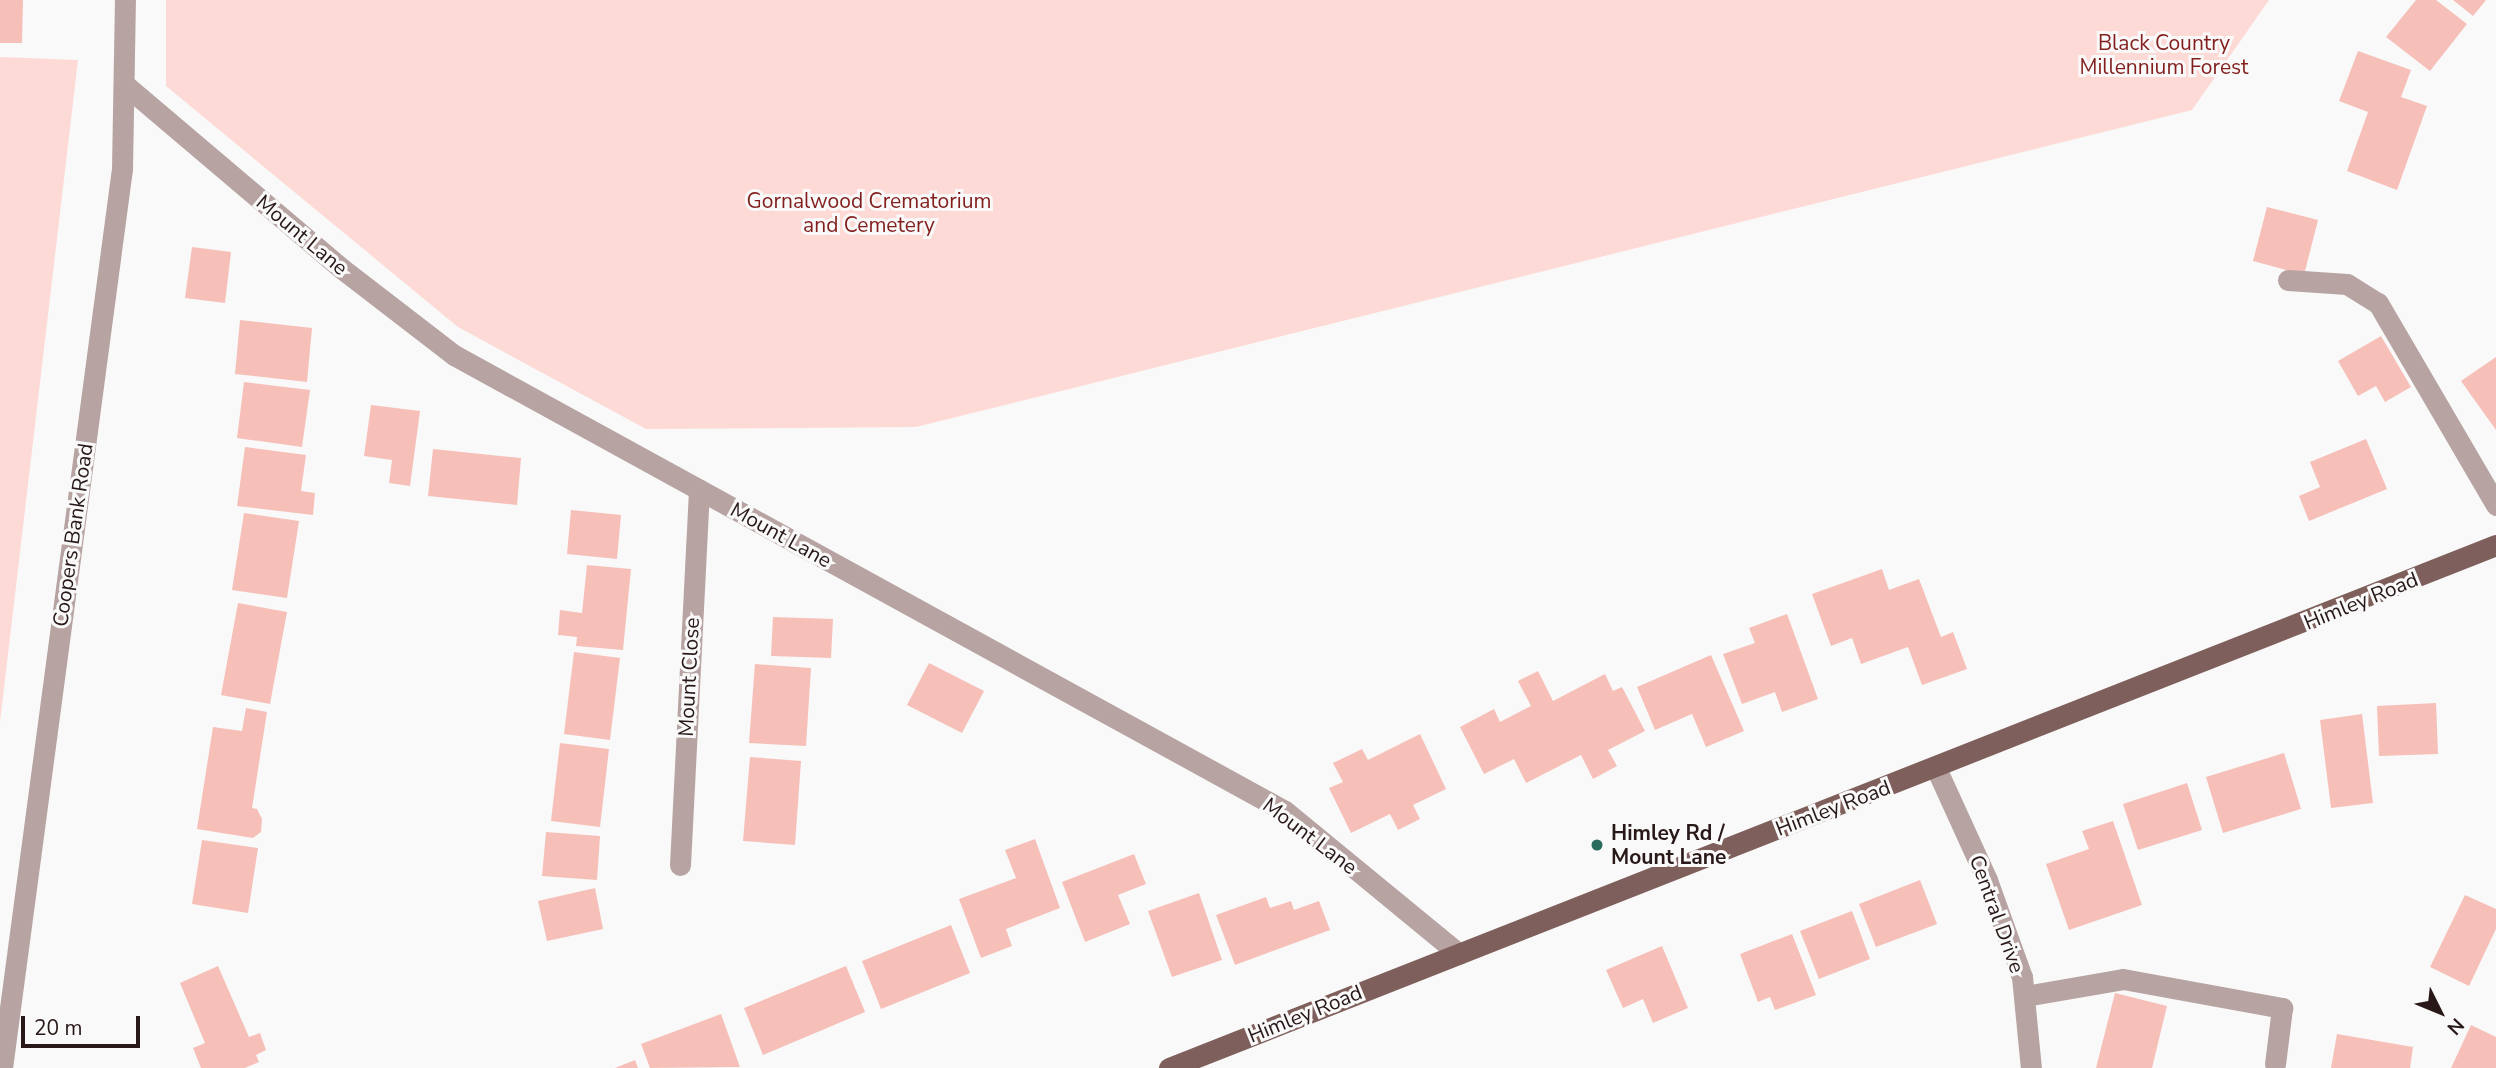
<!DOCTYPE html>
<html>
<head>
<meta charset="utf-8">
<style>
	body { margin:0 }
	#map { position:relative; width:2496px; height:1068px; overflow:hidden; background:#f9f9f9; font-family:"Nunito Sans",sans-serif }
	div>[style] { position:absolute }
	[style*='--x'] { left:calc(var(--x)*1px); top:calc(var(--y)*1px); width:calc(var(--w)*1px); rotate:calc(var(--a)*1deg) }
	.green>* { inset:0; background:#fddad6 }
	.building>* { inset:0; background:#f6c0b9 }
	.minor>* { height:21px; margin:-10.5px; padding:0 10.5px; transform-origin:10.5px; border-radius:10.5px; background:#b7a4a2 }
	.major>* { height:21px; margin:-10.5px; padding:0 10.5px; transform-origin:10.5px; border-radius:10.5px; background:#7e5f5b }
	.dots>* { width:19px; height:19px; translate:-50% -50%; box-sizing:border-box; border:4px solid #f9f9f9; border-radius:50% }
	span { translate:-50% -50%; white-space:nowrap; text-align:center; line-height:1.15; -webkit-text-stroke:6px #f9f9f9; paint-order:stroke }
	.park-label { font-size:21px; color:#821f1d }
	.street-label { font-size:21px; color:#281918 }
	.poi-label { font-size:21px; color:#281918; font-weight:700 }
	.left { translate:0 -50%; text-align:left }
	.north { position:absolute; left:2405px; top:977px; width:70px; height:70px; -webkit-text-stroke:5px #f9f9f9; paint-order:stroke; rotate:133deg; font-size:19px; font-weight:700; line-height:28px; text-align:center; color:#281918 }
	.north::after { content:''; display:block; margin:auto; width:24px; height:32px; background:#281918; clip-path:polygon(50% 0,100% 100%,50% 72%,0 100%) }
	.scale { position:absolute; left:21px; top:1016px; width:119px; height:32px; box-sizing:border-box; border:4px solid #281918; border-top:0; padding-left:9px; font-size:21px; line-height:24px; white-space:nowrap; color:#281918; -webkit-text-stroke:5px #f9f9f9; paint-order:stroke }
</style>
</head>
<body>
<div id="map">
	<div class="green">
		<div style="clip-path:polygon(166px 0,2269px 0,2192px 110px,916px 427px,646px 429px,458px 327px,166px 86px)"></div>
		<div style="clip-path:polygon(0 57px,78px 60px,0 722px)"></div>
	</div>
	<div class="building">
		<div style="clip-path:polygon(0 0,23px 0,22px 43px,0 43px)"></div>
		<div style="clip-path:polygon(2416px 0,2436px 0,2467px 24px,2430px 71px,2386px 37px)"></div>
		<div style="clip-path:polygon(2453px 0,2486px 0,2473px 16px)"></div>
		<div style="clip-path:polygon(2358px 51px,2411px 70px,2401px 97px,2427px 106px,2397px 190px,2347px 171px,2368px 112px,2339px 101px)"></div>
		<div style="clip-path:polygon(2267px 207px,2318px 220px,2304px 275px,2253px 261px)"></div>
		<div style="clip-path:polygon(192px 247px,231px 252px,225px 303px,185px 298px)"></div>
		<div style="clip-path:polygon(240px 320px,312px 328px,307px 382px,235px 374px)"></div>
		<div style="clip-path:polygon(2381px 336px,2411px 387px,2385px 402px,2376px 386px,2358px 396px,2338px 361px)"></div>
		<div style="clip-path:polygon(2496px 357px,2496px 430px,2461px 381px)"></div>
		<div style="clip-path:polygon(244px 382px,310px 390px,302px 447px,237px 438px)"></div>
		<div style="clip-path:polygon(371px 405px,420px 411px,410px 486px,389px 483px,392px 460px,364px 456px)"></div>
		<div style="clip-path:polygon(2366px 439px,2387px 489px,2309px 521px,2299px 496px,2320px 487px,2310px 462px)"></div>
		<div style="clip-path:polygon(245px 447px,306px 455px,301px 491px,315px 493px,313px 515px,237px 506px)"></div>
		<div style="clip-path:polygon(433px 449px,521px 458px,517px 505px,428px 496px)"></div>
		<div style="clip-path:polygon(571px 510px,621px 515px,617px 559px,567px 554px)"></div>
		<div style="clip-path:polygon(244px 513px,299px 521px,287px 598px,232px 590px)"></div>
		<div style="clip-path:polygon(587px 565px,631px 569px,623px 650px,576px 646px,577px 637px,558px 635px,560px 610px,582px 613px)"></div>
		<div style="clip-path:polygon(1882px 569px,1889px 590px,1919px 579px,1941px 637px,1953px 632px,1967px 669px,1922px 685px,1908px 647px,1861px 664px,1852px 638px,1831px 646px,1812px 594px)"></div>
		<div style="clip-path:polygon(238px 603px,287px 612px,270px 704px,221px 695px)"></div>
		<div style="clip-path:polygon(1787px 614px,1818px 699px,1782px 712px,1775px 692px,1742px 704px,1723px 654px,1755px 643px,1749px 628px)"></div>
		<div style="clip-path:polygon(773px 617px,833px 619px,831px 658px,771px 656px)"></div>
		<div style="clip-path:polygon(574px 652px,620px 658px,610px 740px,564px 734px)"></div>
		<div style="clip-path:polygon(1711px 655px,1744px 731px,1706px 747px,1692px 714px,1655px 730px,1637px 687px)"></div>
		<div style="clip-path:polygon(929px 663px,984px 691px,962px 733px,907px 705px)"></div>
		<div style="clip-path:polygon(755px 664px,811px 668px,806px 746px,749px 743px)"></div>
		<div style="clip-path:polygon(1538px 671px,1553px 701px,1605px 674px,1613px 691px,1622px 687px,1645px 731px,1608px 750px,1617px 766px,1593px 779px,1581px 755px,1526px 783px,1514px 759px,1484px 774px,1460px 727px,1494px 709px,1500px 722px,1531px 706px,1518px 681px)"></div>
		<div style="clip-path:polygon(2436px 703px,2438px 754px,2379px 756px,2377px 706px)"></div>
		<div style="clip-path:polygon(246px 708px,267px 712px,252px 808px,257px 809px,262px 819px,261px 832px,253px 838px,197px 829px,213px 727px,242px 731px)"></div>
		<div style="clip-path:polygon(2362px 714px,2373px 803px,2331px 808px,2320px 720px)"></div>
		<div style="clip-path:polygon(1420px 734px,1446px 789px,1413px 805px,1420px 819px,1398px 830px,1390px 814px,1351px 833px,1329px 788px,1343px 782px,1333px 763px,1362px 749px,1368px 760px)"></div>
		<div style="clip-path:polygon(560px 743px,609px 749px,600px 827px,551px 821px)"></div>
		<div style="clip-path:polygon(2284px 753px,2301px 809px,2223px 833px,2206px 777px)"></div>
		<div style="clip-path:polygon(750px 757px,801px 761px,795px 845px,743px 841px)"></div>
		<div style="clip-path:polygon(2187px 783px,2202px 830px,2138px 850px,2123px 804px)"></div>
		<div style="clip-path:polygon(2113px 821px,2142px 905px,2069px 930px,2046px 864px,2089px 849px,2082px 831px)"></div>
		<div style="clip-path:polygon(546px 832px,600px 836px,597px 880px,542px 876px)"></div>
		<div style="clip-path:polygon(1035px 839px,1060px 908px,1006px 929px,1012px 946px,981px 958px,959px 899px,1016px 878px,1005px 850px)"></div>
		<div style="clip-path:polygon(202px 840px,258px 848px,248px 913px,192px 904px)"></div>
		<div style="clip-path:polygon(1134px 854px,1146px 884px,1118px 895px,1130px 924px,1085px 942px,1062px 882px)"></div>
		<div style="clip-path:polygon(1920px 880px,1937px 924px,1876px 947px,1859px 904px)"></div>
		<div style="clip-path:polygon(595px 888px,603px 929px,547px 941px,538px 901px)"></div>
		<div style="clip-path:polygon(1199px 893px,1222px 960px,1172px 977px,1148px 911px)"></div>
		<div style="clip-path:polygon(2465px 895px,2496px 909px,2496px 929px,2469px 986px,2430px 967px)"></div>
		<div style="clip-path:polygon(1266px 897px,1270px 908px,1291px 901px,1294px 910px,1319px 901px,1330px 930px,1235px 965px,1216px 915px)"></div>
		<div style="clip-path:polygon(1852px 911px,1870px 959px,1819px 979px,1800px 931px)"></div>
		<div style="clip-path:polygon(951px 925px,970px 973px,881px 1009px,862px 961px)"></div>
		<div style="clip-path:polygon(1792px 934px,1816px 995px,1775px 1010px,1770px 997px,1758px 1002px,1740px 954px)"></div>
		<div style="clip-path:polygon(1662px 946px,1688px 1008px,1653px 1023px,1643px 999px,1623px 1008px,1606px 970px)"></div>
		<div style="clip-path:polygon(218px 966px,249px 1037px,260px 1033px,266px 1050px,256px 1055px,259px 1062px,245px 1068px,201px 1068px,193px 1048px,205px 1043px,180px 983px)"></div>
		<div style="clip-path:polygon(846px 966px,865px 1012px,763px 1055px,744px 1008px)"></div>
		<div style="clip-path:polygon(2115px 993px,2167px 1006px,2152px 1068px,2096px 1068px)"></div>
		<div style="clip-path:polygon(721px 1014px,740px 1067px,650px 1068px,641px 1044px)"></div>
		<div style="clip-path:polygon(2471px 1025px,2496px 1037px,2496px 1068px,2451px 1068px)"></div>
		<div style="clip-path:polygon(2337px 1034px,2413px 1047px,2410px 1068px,2331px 1068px)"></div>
		<div style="clip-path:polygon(635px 1060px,638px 1068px,615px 1068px)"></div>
	</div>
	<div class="minor">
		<div style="--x:124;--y:84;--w:285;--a:40.3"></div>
		<div style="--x:341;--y:268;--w:143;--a:37.6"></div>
		<div style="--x:454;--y:355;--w:948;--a:28.76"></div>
		<div style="--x:1285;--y:811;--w:225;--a:39.4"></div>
		<div style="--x:2288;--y:280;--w:59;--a:3.9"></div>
		<div style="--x:2347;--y:284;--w:36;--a:32"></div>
		<div style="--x:2378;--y:303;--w:234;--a:59.7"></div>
		<div style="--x:1936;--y:768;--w:123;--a:65.5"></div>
		<div style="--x:1987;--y:880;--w:103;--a:70.2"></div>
		<div style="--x:2022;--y:977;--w:91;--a:84.4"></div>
		<div style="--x:680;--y:865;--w:376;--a:-87.1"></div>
		<div style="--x:2025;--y:996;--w:99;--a:-9.8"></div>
		<div style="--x:2123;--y:979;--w:162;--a:10.3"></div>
		<div style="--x:2282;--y:1008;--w:56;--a:97.1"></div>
		<div style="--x:2;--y:1068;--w:907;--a:-82.4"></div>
		<div style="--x:122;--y:169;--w:169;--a:-89"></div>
	</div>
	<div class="major">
		<div style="--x:1169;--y:1068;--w:1426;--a:-21.51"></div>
	</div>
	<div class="dots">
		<div style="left:1597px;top:845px;background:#296c5d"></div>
	</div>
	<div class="park-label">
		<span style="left:2164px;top:55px">Black Country<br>Millennium Forest</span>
		<span style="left:869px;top:213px">Gornalwood Crematorium<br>and Cemetery</span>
	</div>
	<div class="street-label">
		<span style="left:302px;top:235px;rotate:40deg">Mount Lane</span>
		<span style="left:73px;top:535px;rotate:-82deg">Coopers Bank Road</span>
		<span style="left:781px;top:535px;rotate:29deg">Mount Lane</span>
		<span style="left:2361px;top:601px;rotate:-22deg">Himley Road</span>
		<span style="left:689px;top:677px;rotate:-87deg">Mount Close</span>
		<span style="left:1833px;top:808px;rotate:-21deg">Himley Road</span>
		<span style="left:1310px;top:836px;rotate:37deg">Mount Lane</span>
		<span style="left:1997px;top:914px;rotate:70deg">Central Drive</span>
		<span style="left:1305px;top:1014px;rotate:-22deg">Himley Road</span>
	</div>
	<div class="poi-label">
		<span class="left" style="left:1611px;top:845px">Himley Rd /<br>Mount Lane</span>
	</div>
	<div class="north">N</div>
	<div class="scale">20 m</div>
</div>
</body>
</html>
